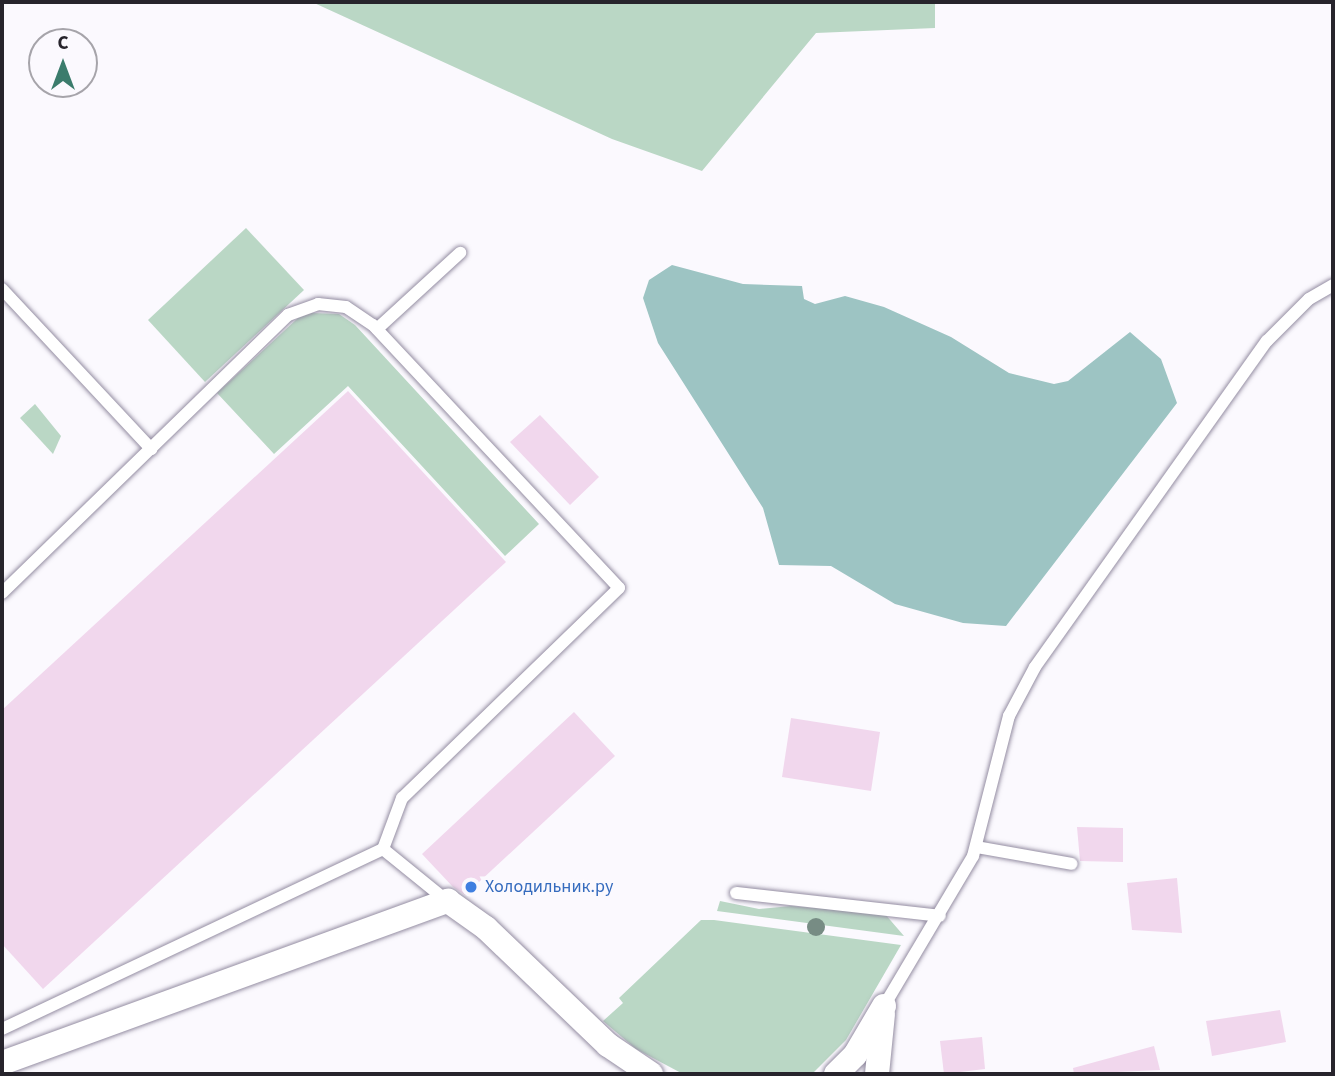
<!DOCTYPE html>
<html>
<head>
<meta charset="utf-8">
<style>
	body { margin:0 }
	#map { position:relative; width:1335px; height:1076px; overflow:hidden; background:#fbf9fe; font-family:"Source Sans 3",sans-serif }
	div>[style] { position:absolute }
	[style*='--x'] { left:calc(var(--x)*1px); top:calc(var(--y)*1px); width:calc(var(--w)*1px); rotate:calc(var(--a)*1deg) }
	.green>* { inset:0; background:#bad7c5 }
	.water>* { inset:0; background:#9dc4c3 }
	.building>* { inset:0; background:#f1d7ed }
	.roads { filter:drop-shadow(0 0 2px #948da2) drop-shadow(0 0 2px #948da2) }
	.service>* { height:12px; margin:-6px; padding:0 6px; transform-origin:6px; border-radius:6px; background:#fff }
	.minor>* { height:24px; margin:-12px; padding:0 12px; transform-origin:12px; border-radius:12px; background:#fff }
	.trees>* { width:18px; height:18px; margin:-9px; border-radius:50%; background:#778c84 }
	.dots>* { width:19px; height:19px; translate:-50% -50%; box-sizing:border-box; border:4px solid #fbf9fe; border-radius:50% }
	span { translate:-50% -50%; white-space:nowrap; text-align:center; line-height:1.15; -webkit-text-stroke:7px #fbf9fe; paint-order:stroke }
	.shop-label { font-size:18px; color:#366cbe }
	.left { translate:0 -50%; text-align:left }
	.frame { position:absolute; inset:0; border:4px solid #27242c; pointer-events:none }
	.north { position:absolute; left:28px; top:28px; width:70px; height:70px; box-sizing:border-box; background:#fbf9fe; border:2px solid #a6a4aa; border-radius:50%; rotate:0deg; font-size:19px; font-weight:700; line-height:28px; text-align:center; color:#27242c }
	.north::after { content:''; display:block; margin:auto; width:24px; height:32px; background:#3b7c6c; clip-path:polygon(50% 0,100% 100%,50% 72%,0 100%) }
</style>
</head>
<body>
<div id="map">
	<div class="green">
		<div style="clip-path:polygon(312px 2px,935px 2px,935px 28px,816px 33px,702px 171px,612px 139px)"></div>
		<div style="clip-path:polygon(246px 228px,304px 290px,205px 382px,148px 320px)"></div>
		<div style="clip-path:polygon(312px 313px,339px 314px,355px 325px,539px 524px,505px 556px,348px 386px,274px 454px,217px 393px,298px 318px)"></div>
		<div style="clip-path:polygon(35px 404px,61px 436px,53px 454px,20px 418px)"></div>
		<div style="clip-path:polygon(720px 901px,759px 909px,791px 906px,885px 914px,904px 936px,717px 911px)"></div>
		<div style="clip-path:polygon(701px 920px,714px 920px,901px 945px,846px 1040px,812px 1074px,683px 1074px,636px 1049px,603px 1021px,623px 1003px,619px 998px)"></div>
	</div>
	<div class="water">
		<div style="clip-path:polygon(672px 265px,743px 284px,802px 286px,804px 299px,815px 304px,845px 296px,884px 307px,951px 337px,1009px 373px,1054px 384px,1068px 381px,1130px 332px,1161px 359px,1177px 403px,1006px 626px,963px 623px,895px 604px,831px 566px,779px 565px,763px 508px,658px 343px,643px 298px,649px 280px)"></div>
	</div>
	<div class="building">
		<div style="clip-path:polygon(348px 391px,506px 562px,43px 989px,2px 944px,2px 710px)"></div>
		<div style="clip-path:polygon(540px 415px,599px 477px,570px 505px,510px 442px)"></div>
		<div style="clip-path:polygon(574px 712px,615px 756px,465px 895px,453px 887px,422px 854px)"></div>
		<div style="clip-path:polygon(791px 718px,880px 732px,871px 791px,782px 777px)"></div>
		<div style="clip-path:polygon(1077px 827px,1123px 828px,1123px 862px,1080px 861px)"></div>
		<div style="clip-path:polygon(1177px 878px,1182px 933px,1132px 930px,1127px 883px)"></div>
		<div style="clip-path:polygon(1280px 1010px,1286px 1042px,1212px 1056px,1206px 1021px)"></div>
		<div style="clip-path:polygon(982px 1037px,985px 1069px,944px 1074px,940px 1041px)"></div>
		<div style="clip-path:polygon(1154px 1046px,1160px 1070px,1074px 1074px,1073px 1068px)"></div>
	</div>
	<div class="roads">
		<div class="service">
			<div style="--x:2;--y:289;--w:219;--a:47"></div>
			<div style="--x:377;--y:329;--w:113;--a:-42.5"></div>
			<div style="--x:2;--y:593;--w:399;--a:-44.2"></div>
			<div style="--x:288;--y:315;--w:32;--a:-20"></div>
			<div style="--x:318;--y:304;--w:28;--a:6"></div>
			<div style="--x:346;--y:307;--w:32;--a:34"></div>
			<div style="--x:373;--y:325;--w:360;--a:46.9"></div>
			<div style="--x:619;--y:588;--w:302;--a:135.9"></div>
			<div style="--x:402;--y:798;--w:54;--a:110.4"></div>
			<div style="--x:383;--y:849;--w:421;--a:154.7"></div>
			<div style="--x:976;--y:847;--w:97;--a:10"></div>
			<div style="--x:383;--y:849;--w:82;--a:39.1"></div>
			<div style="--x:736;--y:893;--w:205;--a:6.4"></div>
			<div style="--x:884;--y:1006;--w:174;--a:-59.3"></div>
			<div style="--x:973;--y:856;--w:145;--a:-75.6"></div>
			<div style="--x:1009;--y:716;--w:55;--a:-62"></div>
			<div style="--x:1035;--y:667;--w:400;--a:-54.6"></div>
			<div style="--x:1267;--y:341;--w:59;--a:-45"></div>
			<div style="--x:1309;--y:299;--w:28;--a:-30"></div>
		</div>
		<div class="minor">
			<div style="--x:2;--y:1063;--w:475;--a:-20"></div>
			<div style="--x:448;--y:901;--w:47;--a:35.4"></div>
			<div style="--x:486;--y:928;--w:169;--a:43.8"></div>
			<div style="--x:608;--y:1045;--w:52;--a:34"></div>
			<div style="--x:836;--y:1074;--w:27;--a:-45"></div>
			<div style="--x:855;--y:1055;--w:57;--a:-59.4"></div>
			<div style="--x:877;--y:1074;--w:60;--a:-84.3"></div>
		</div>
	</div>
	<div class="trees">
		<div style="left:816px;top:927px"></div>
	</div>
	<div class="dots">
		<div style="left:471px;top:887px;background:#3f7fe0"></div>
	</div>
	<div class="shop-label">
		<span class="left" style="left:485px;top:887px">Холодильник.ру</span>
	</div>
	<div class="frame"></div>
	<div class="north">С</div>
</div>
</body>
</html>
